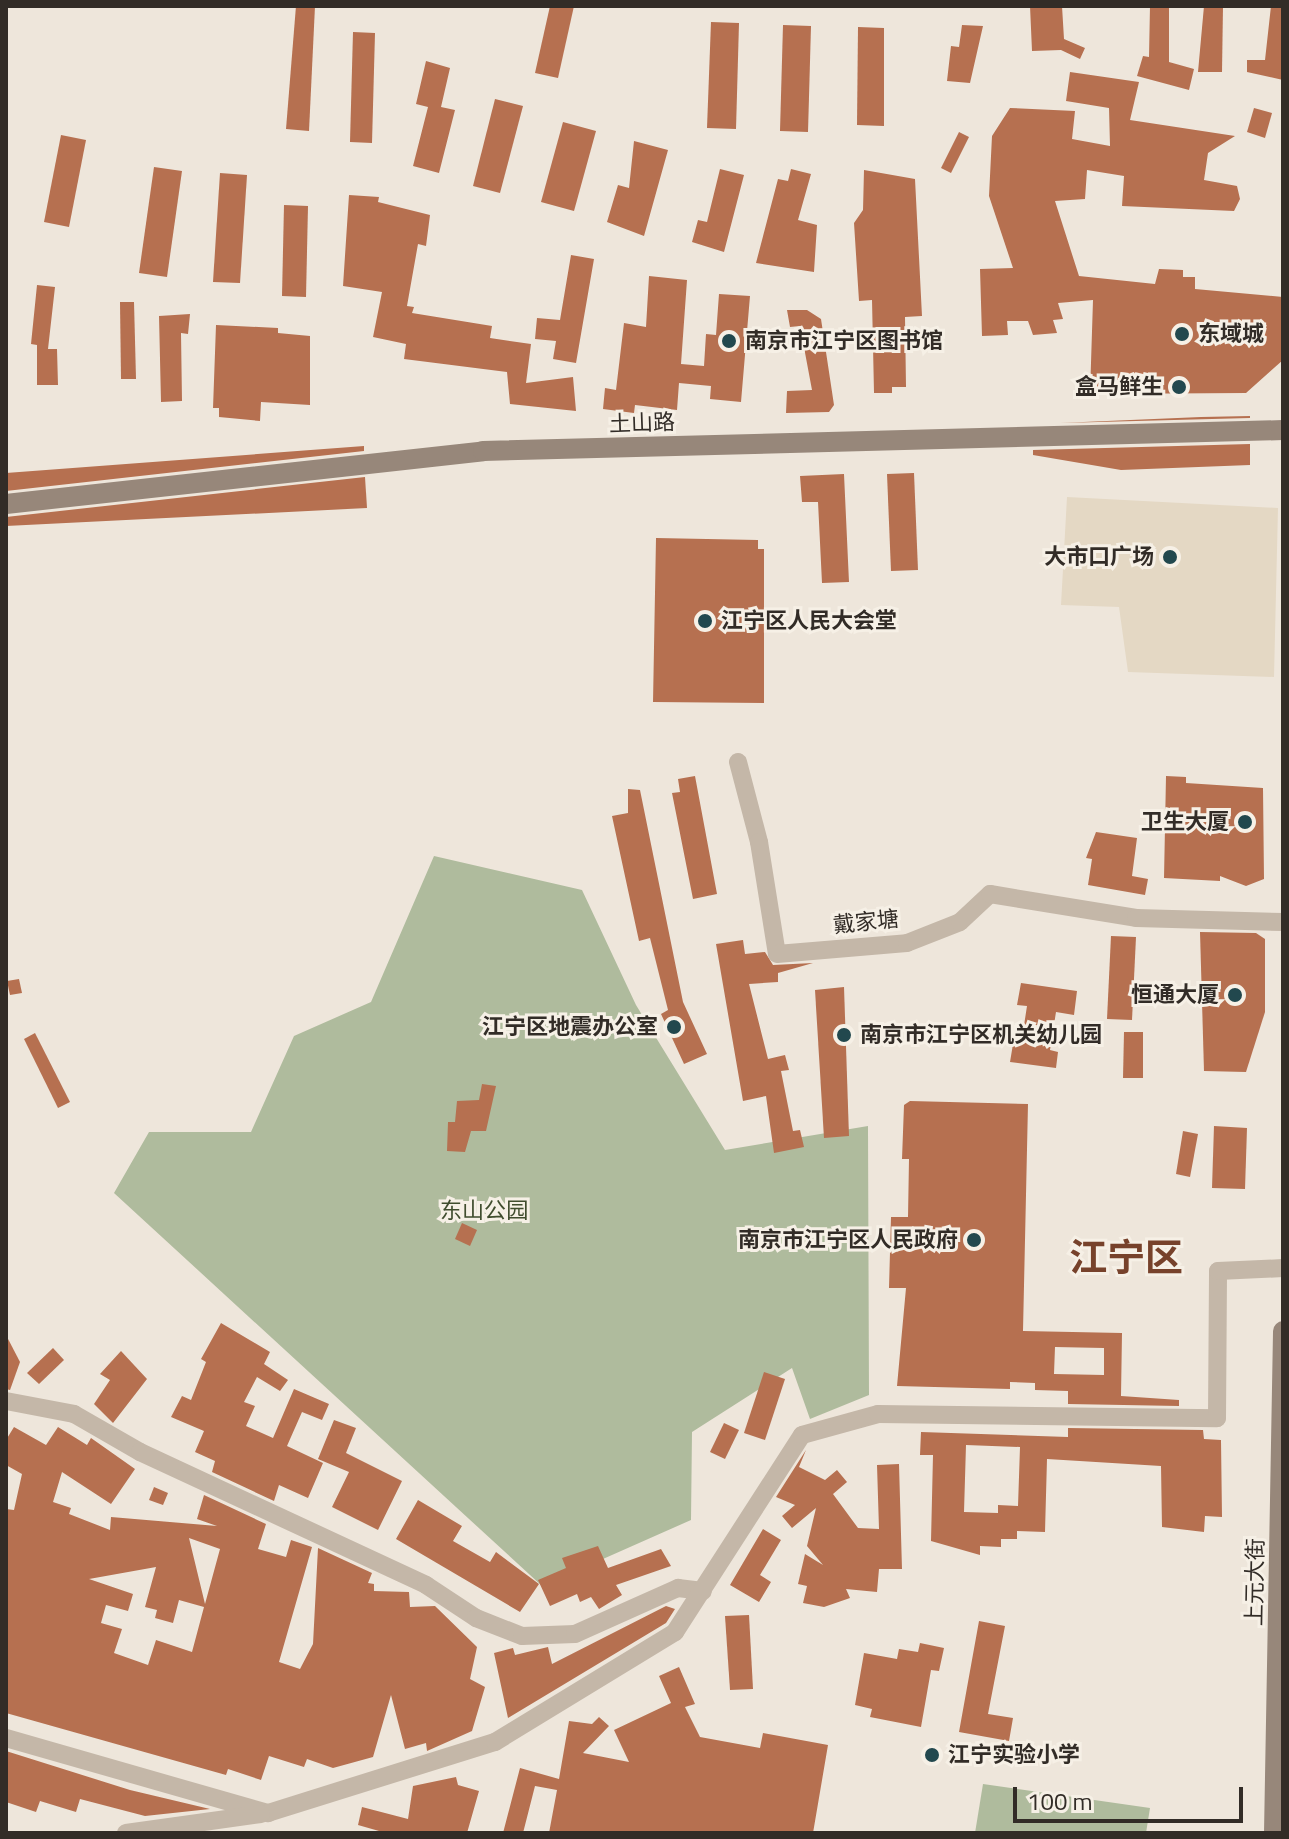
<!DOCTYPE html>
<html>
<head>
<meta charset="utf-8">
<style>
	body { margin:0 }
	#map { position:relative; width:1289px; height:1839px; overflow:hidden; background:#eee6db; font-family:"Titillium Web","Noto Sans SC",sans-serif }
	div>[style] { position:absolute }
	[style*='--x'] { left:calc(var(--x)*1px); top:calc(var(--y)*1px); width:calc(var(--w)*1px); rotate:calc(var(--a)*1deg) }
	.green>* { inset:0; background:#afbb9d }
	.plaza>* { inset:0; background:#e4d8c4 }
	.building>* { inset:0; background:#b67050 }
	.street>* { height:18px; margin:-9px; padding:0 9px; transform-origin:9px; border-radius:9px; background:#c4b7a8 }
	.secondary>* { height:20px; margin:-10px; padding:0 10px; transform-origin:10px; border-radius:10px; background:#97877a }
	.dots>* { width:22px; height:22px; translate:-50% -50%; box-sizing:border-box; border:4px solid #f6f0e6; border-radius:50% }
	span { translate:-50% -50%; white-space:nowrap; text-align:center; line-height:1.15; -webkit-text-stroke:6px #f6f0e6; paint-order:stroke }
	.poi-label { font-size:22px; color:#322c27; font-weight:700 }
	.left { translate:0 -50%; text-align:left }
	.right { translate:-100% -50%; text-align:right }
	.street-label { font-size:22px; color:#322c27 }
	.park-label { font-size:22px; color:#404d2e }
	.town-label { font-size:38px; color:#77422b; font-weight:700 }
	.frame { position:absolute; inset:0; border:8px solid #322c27; pointer-events:none }
	.scale { position:absolute; left:1013px; top:1787px; width:230px; height:36px; box-sizing:border-box; border:4px solid #322c27; border-top:0; padding-left:10px; font-size:24px; line-height:28px; white-space:nowrap; color:#322c27; -webkit-text-stroke:6px #f6f0e6; paint-order:stroke }
</style>
</head>
<body>
<div id="map">
	<div class="green">
		<div style="clip-path:polygon(434px 856px,582px 890px,636px 1005px,725px 1150px,868px 1126px,869px 1395px,810px 1419px,792px 1368px,692px 1432px,691px 1520px,542px 1586px,114px 1193px,149px 1132px,251px 1132px,294px 1036px,371px 1002px)"></div>
		<div style="clip-path:polygon(983px 1784px,1150px 1808px,1146px 1833px,975px 1833px)"></div>
	</div>
	<div class="plaza">
		<div style="clip-path:polygon(1067px 497px,1278px 508px,1274px 677px,1128px 672px,1119px 607px,1061px 605px)"></div>
	</div>
	<div class="building">
		<div style="clip-path:polygon(296px 6px,315px 6px,309px 131px,286px 129px)"></div>
		<div style="clip-path:polygon(550px 6px,574px 6px,558px 78px,535px 73px)"></div>
		<div style="clip-path:polygon(1030px 6px,1062px 6px,1064px 39px,1085px 48px,1080px 59px,1061px 50px,1032px 51px)"></div>
		<div style="clip-path:polygon(1150px 6px,1169px 6px,1169px 62px,1194px 69px,1189px 90px,1137px 76px,1143px 56px,1149px 57px)"></div>
		<div style="clip-path:polygon(1204px 6px,1223px 6px,1222px 72px,1198px 72px)"></div>
		<div style="clip-path:polygon(1271px 6px,1283px 6px,1283px 80px,1247px 72px,1247px 60px,1265px 60px)"></div>
		<div style="clip-path:polygon(711px 22px,739px 23px,736px 129px,707px 128px)"></div>
		<div style="clip-path:polygon(783px 25px,811px 26px,808px 132px,780px 131px)"></div>
		<div style="clip-path:polygon(962px 25px,983px 26px,970px 83px,947px 81px,951px 46px,959px 47px)"></div>
		<div style="clip-path:polygon(858px 27px,884px 28px,884px 126px,857px 125px)"></div>
		<div style="clip-path:polygon(353px 32px,375px 33px,372px 143px,350px 142px)"></div>
		<div style="clip-path:polygon(426px 61px,450px 68px,441px 107px,455px 110px,439px 173px,413px 166px,428px 107px,416px 104px)"></div>
		<div style="clip-path:polygon(1070px 72px,1139px 82px,1130px 120px,1235px 136px,1208px 153px,1204px 180px,1237px 186px,1240px 199px,1234px 211px,1122px 206px,1124px 176px,1087px 170px,1085px 199px,1055px 201px,1079px 276px,1155px 284px,1159px 269px,1183px 270px,1183px 277px,1195px 277px,1195px 289px,1283px 297px,1283px 360px,1246px 393px,1090px 394px,1093px 300px,1058px 303px,1063px 319px,1053px 320px,1057px 333px,1033px 335px,1028px 321px,1007px 321px,1008px 335px,982px 336px,980px 269px,1013px 268px,989px 196px,992px 136px,1010px 108px,1075px 111px,1072px 139px,1110px 146px,1109px 108px,1066px 101px)"></div>
		<div style="clip-path:polygon(495px 99px,523px 106px,500px 193px,473px 186px)"></div>
		<div style="clip-path:polygon(1254px 108px,1272px 113px,1265px 138px,1247px 132px)"></div>
		<div style="clip-path:polygon(563px 122px,596px 131px,574px 211px,541px 202px)"></div>
		<div style="clip-path:polygon(959px 132px,969px 137px,951px 173px,941px 168px)"></div>
		<div style="clip-path:polygon(61px 135px,86px 140px,69px 227px,44px 222px)"></div>
		<div style="clip-path:polygon(634px 141px,668px 150px,644px 236px,607px 222px,618px 185px,629px 188px)"></div>
		<div style="clip-path:polygon(154px 167px,182px 171px,167px 277px,139px 273px)"></div>
		<div style="clip-path:polygon(720px 169px,744px 175px,724px 252px,692px 242px,698px 220px,707px 222px)"></div>
		<div style="clip-path:polygon(791px 169px,811px 174px,798px 220px,817px 225px,814px 272px,756px 263px,778px 179px,788px 181px)"></div>
		<div style="clip-path:polygon(864px 170px,915px 179px,922px 316px,905px 317px,906px 387px,892px 387px,892px 393px,874px 393px,872px 300px,859px 301px,854px 223px,863px 210px)"></div>
		<div style="clip-path:polygon(220px 173px,247px 175px,240px 283px,213px 282px)"></div>
		<div style="clip-path:polygon(349px 195px,379px 197px,378px 202px,430px 215px,426px 246px,418px 244px,407px 306px,414px 307px,412px 313px,492px 326px,490px 338px,531px 344px,526px 383px,573px 377px,576px 411px,510px 404px,507px 372px,404px 359px,406px 344px,373px 337px,382px 292px,343px 286px)"></div>
		<div style="clip-path:polygon(284px 205px,308px 206px,306px 297px,282px 296px)"></div>
		<div style="clip-path:polygon(571px 255px,594px 259px,576px 363px,553px 359px,556px 341px,535px 339px,537px 318px,560px 320px)"></div>
		<div style="clip-path:polygon(649px 276px,687px 280px,681px 364px,704px 366px,706px 334px,716px 335px,719px 294px,750px 296px,741px 402px,710px 399px,711px 386px,679px 383px,677px 410px,635px 405px,634px 413px,603px 409px,605px 388px,616px 390px,624px 323px,646px 327px)"></div>
		<div style="clip-path:polygon(37px 285px,55px 287px,48px 349px,57px 349px,58px 385px,37px 385px,37px 345px,31px 344px)"></div>
		<div style="clip-path:polygon(120px 302px,134px 302px,136px 379px,121px 379px)"></div>
		<div style="clip-path:polygon(787px 310px,807px 310px,821px 319px,834px 405px,829px 412px,786px 413px,787px 391px,812px 390px,800px 326px,790px 327px)"></div>
		<div style="clip-path:polygon(190px 314px,188px 334px,181px 333px,182px 401px,161px 402px,159px 316px)"></div>
		<div style="clip-path:polygon(216px 325px,278px 328px,278px 333px,310px 336px,310px 405px,261px 402px,260px 421px,219px 417px,219px 408px,213px 408px)"></div>
		<div style="clip-path:polygon(1250px 416px,1250px 418px,1060px 423px,1201px 417px)"></div>
		<div style="clip-path:polygon(1250px 444px,1250px 465px,1121px 470px,1033px 455px,1033px 450px)"></div>
		<div style="clip-path:polygon(364px 446px,364px 451px,6px 491px,6px 473px)"></div>
		<div style="clip-path:polygon(914px 473px,918px 570px,891px 571px,887px 474px)"></div>
		<div style="clip-path:polygon(844px 474px,849px 582px,822px 583px,818px 502px,802px 502px,800px 476px)"></div>
		<div style="clip-path:polygon(365px 477px,367px 508px,6px 526px,6px 517px)"></div>
		<div style="clip-path:polygon(656px 538px,758px 540px,758px 549px,764px 549px,764px 703px,653px 702px)"></div>
		<div style="clip-path:polygon(695px 776px,717px 894px,693px 899px,672px 793px,680px 792px,678px 779px)"></div>
		<div style="clip-path:polygon(1166px 776px,1186px 777px,1186px 783px,1263px 788px,1264px 879px,1246px 886px,1220px 876px,1220px 881px,1164px 878px)"></div>
		<div style="clip-path:polygon(628px 789px,640px 790px,683px 1002px,707px 1054px,684px 1064px,661px 1014px,668px 1010px,650px 938px,639px 941px,612px 816px,628px 813px)"></div>
		<div style="clip-path:polygon(1096px 832px,1137px 838px,1132px 876px,1148px 879px,1145px 895px,1088px 885px,1092px 859px,1086px 858px)"></div>
		<div style="clip-path:polygon(1200px 932px,1256px 933px,1265px 939px,1265px 1012px,1246px 1072px,1204px 1071px)"></div>
		<div style="clip-path:polygon(1111px 936px,1136px 937px,1132px 1020px,1107px 1019px)"></div>
		<div style="clip-path:polygon(743px 940px,745px 954px,765px 952px,773px 965px,813px 963px,778px 973px,778px 982px,749px 984px,768px 1059px,785px 1055px,789px 1070px,781px 1071px,793px 1131px,800px 1130px,804px 1147px,774px 1153px,766px 1096px,743px 1101px,716px 944px)"></div>
		<div style="clip-path:polygon(19px 979px,22px 993px,10px 995px,7px 981px)"></div>
		<div style="clip-path:polygon(1021px 983px,1077px 991px,1074px 1015px,1056px 1012px,1050px 1050px,1058px 1052px,1056px 1068px,1010px 1062px,1013px 1044px,1021px 1045px,1027px 1006px,1017px 1005px)"></div>
		<div style="clip-path:polygon(844px 987px,849px 1136px,824px 1138px,815px 990px)"></div>
		<div style="clip-path:polygon(1124px 1032px,1143px 1032px,1143px 1078px,1123px 1078px)"></div>
		<div style="clip-path:polygon(35px 1033px,70px 1102px,58px 1108px,24px 1039px)"></div>
		<div style="clip-path:polygon(482px 1084px,496px 1086px,486px 1131px,471px 1131px,465px 1152px,447px 1151px,448px 1122px,455px 1122px,457px 1101px,479px 1100px)"></div>
		<div style="clip-path:polygon(evenodd,910px 1101px,1028px 1104px,1023px 1331px,1122px 1333px,1121px 1396px,1179px 1400px,1179px 1406px,1068px 1404px,1068px 1391px,1035px 1390px,1035px 1383px,1010px 1382px,1010px 1389px,897px 1386px,906px 1288px,889px 1288px,891px 1217px,908px 1217px,909px 1159px,902px 1159px,904px 1105px,910px 1101px,1055px 1347px,1104px 1348px,1104px 1375px,1054px 1374px,1055px 1347px)"></div>
		<div style="clip-path:polygon(1214px 1126px,1247px 1128px,1245px 1189px,1212px 1188px)"></div>
		<div style="clip-path:polygon(1183px 1131px,1198px 1134px,1190px 1177px,1176px 1174px)"></div>
		<div style="clip-path:polygon(462px 1223px,477px 1230px,470px 1246px,455px 1239px)"></div>
		<div style="clip-path:polygon(221px 1323px,270px 1352px,264px 1364px,288px 1380px,280px 1391px,257px 1377px,244px 1402px,255px 1406px,246px 1426px,273px 1438px,294px 1389px,329px 1404px,322px 1420px,302px 1412px,287px 1446px,323px 1463px,308px 1498px,279px 1485px,274px 1501px,212px 1472px,215px 1461px,195px 1452px,204px 1431px,171px 1417px,182px 1396px,191px 1400px,206px 1362px,201px 1359px)"></div>
		<div style="clip-path:polygon(6px 1335px,20px 1362px,10px 1390px,6px 1389px)"></div>
		<div style="clip-path:polygon(53px 1348px,64px 1360px,39px 1384px,27px 1373px)"></div>
		<div style="clip-path:polygon(121px 1351px,147px 1379px,113px 1423px,94px 1404px,110px 1380px,100px 1374px)"></div>
		<div style="clip-path:polygon(764px 1372px,785px 1379px,765px 1440px,744px 1433px)"></div>
		<div style="clip-path:polygon(334px 1420px,356px 1428px,346px 1453px,402px 1481px,378px 1530px,332px 1507px,349px 1472px,318px 1459px)"></div>
		<div style="clip-path:polygon(724px 1423px,739px 1430px,725px 1459px,710px 1452px)"></div>
		<div style="clip-path:polygon(evenodd,14px 1427px,46px 1445px,58px 1427px,87px 1445px,91px 1438px,135px 1469px,111px 1504px,62px 1472px,53px 1502px,71px 1508px,69px 1514px,110px 1530px,111px 1517px,217px 1526px,197px 1519px,204px 1495px,266px 1524px,258px 1549px,286px 1557px,291px 1540px,312px 1547px,279px 1662px,300px 1669px,313px 1644px,318px 1548px,372px 1573px,368px 1583px,374px 1584px,374px 1591px,409px 1592px,410px 1607px,435px 1606px,477px 1647px,470px 1679px,485px 1687px,472px 1731px,427px 1751px,426px 1743px,405px 1749px,391px 1695px,373px 1757px,333px 1768px,307px 1759px,304px 1767px,269px 1756px,261px 1780px,228px 1769px,226px 1775px,6px 1713px,6px 1509px,14px 1510px,22px 1474px,6px 1465px,6px 1440px,14px 1427px,189px 1538px,220px 1549px,205px 1604px,189px 1538px,14px 1427px,156px 1567px,145px 1607px,157px 1610px,155px 1618px,173px 1623px,179px 1600px,204px 1607px,192px 1652px,156px 1640px,148px 1665px,114px 1653px,122px 1629px,101px 1623px,106px 1605px,128px 1611px,133px 1594px,89px 1579px,156px 1567px)"></div>
		<div style="clip-path:polygon(evenodd,1068px 1428px,1203px 1430px,1204px 1439px,1221px 1440px,1222px 1517px,1205px 1516px,1204px 1532px,1162px 1527px,1161px 1466px,1047px 1459px,1045px 1532px,1017px 1531px,1017px 1539px,1001px 1539px,1001px 1547px,980px 1546px,980px 1555px,931px 1541px,933px 1455px,920px 1455px,921px 1432px,1068px 1437px,1068px 1428px,966px 1445px,1020px 1447px,1018px 1506px,998px 1505px,998px 1513px,964px 1512px,966px 1445px)"></div>
		<div style="clip-path:polygon(806px 1450px,799px 1467px,825px 1480px,837px 1470px,847px 1482px,833px 1494px,858px 1528px,879px 1529px,877px 1465px,899px 1464px,902px 1569px,879px 1569px,877px 1592px,846px 1589px,850px 1598px,824px 1607px,803px 1603px,807px 1586px,798px 1584px,805px 1554px,823px 1565px,807px 1546px,816px 1508px,792px 1528px,782px 1516px,795px 1505px,776px 1497px)"></div>
		<div style="clip-path:polygon(154px 1487px,168px 1493px,163px 1505px,149px 1500px)"></div>
		<div style="clip-path:polygon(418px 1500px,462px 1526px,453px 1541px,490px 1562px,496px 1552px,539px 1584px,520px 1612px,396px 1539px)"></div>
		<div style="clip-path:polygon(763px 1529px,781px 1540px,760px 1575px,771px 1582px,759px 1602px,730px 1585px)"></div>
		<div style="clip-path:polygon(598px 1546px,608px 1568px,661px 1549px,671px 1566px,616px 1585px,622px 1595px,599px 1609px,591px 1597px,580px 1602px,577px 1594px,550px 1606px,538px 1580px,566px 1568px,562px 1558px)"></div>
		<div style="clip-path:polygon(666px 1606px,675px 1609px,666px 1623px,508px 1718px,494px 1653px,513px 1648px,515px 1655px,548px 1647px,552px 1664px)"></div>
		<div style="clip-path:polygon(749px 1615px,753px 1689px,730px 1690px,725px 1616px)"></div>
		<div style="clip-path:polygon(979px 1621px,1005px 1626px,988px 1714px,1013px 1718px,1009px 1741px,959px 1732px)"></div>
		<div style="clip-path:polygon(920px 1643px,944px 1648px,939px 1671px,931px 1670px,921px 1727px,870px 1717px,872px 1709px,855px 1705px,864px 1653px,897px 1659px,899px 1649px,918px 1652px)"></div>
		<div style="clip-path:polygon(679px 1667px,695px 1704px,685px 1707px,700px 1737px,760px 1748px,763px 1733px,828px 1745px,813px 1833px,549px 1833px,557px 1790px,535px 1786px,523px 1833px,503px 1833px,520px 1768px,559px 1779px,569px 1721px,592px 1724px,599px 1717px,609px 1726px,583px 1753px,629px 1762px,614px 1730px,671px 1703px,659px 1676px)"></div>
		<div style="clip-path:polygon(6px 1751px,130px 1790px,210px 1809px,145px 1816px,80px 1799px,76px 1812px,40px 1801px,36px 1812px,6px 1802px)"></div>
		<div style="clip-path:polygon(456px 1777px,458px 1785px,479px 1791px,467px 1833px,386px 1833px,358px 1825px,362px 1807px,408px 1819px,413px 1786px)"></div>
	</div>
	<div class="street">
		<div style="--x:738;--y:762;--w:83;--a:75.3"></div>
		<div style="--x:759;--y:842;--w:113;--a:80.9"></div>
		<div style="--x:777;--y:954;--w:130;--a:-4.8"></div>
		<div style="--x:907;--y:943;--w:57;--a:-21.6"></div>
		<div style="--x:960;--y:922;--w:41;--a:-43"></div>
		<div style="--x:990;--y:894;--w:148;--a:9.3"></div>
		<div style="--x:1136;--y:918;--w:147;--a:1.6"></div>
		<div style="--x:6;--y:1401;--w:69;--a:10.8"></div>
		<div style="--x:74;--y:1414;--w:76;--a:29.9"></div>
		<div style="--x:140;--y:1452;--w:315;--a:24.9"></div>
		<div style="--x:426;--y:1585;--w:60;--a:33.4"></div>
		<div style="--x:476;--y:1618;--w:49;--a:21.4"></div>
		<div style="--x:522;--y:1636;--w:53;--a:-2.2"></div>
		<div style="--x:575;--y:1634;--w:113;--a:-24.1"></div>
		<div style="--x:678;--y:1588;--w:25;--a:7"></div>
		<div style="--x:6;--y:1738;--w:273;--a:16"></div>
		<div style="--x:268;--y:1813;--w:238;--a:-17.4"></div>
		<div style="--x:495;--y:1742;--w:211;--a:-31.4"></div>
		<div style="--x:675;--y:1632;--w:234;--a:-57.2"></div>
		<div style="--x:802;--y:1435;--w:79;--a:-15.4"></div>
		<div style="--x:878;--y:1414;--w:339;--a:0.7"></div>
		<div style="--x:1217;--y:1418;--w:147;--a:-89.6"></div>
		<div style="--x:1218;--y:1271;--w:65;--a:-2.6"></div>
		<div style="--x:126;--y:1833;--w:136;--a:-8"></div>
	</div>
	<div class="secondary">
		<div style="--x:6;--y:504;--w:480;--a:-6.3"></div>
		<div style="--x:483;--y:451;--w:800;--a:-1.5"></div>
		<div style="--x:1274;--y:1833;--w:502;--a:-88.97"></div>
	</div>
	<div class="dots">
		<div style="left:1182px;top:334px;background:#22484e"></div>
		<div style="left:729px;top:341px;background:#22484e"></div>
		<div style="left:1179px;top:387px;background:#22484e"></div>
		<div style="left:1170px;top:557px;background:#22484e"></div>
		<div style="left:705px;top:621px;background:#22484e"></div>
		<div style="left:1245px;top:822px;background:#22484e"></div>
		<div style="left:1235px;top:995px;background:#22484e"></div>
		<div style="left:674px;top:1027px;background:#22484e"></div>
		<div style="left:844px;top:1035px;background:#22484e"></div>
		<div style="left:974px;top:1240px;background:#22484e"></div>
		<div style="left:932px;top:1755px;background:#22484e"></div>
	</div>
	<div class="poi-label">
		<span class="left" style="left:1198px;top:334px">东域城</span>
		<span class="left" style="left:745px;top:341px">南京市江宁区图书馆</span>
		<span class="right" style="left:1163px;top:387px">盒马鲜生</span>
		<span class="right" style="left:1154px;top:557px">大市口广场</span>
		<span class="left" style="left:721px;top:621px">江宁区人民大会堂</span>
		<span class="right" style="left:1229px;top:822px">卫生大厦</span>
		<span class="right" style="left:1219px;top:995px">恒通大厦</span>
		<span class="right" style="left:658px;top:1027px">江宁区地震办公室</span>
		<span class="left" style="left:860px;top:1035px">南京市江宁区机关幼儿园</span>
		<span class="right" style="left:958px;top:1240px">南京市江宁区人民政府</span>
		<span class="left" style="left:948px;top:1755px">江宁实验小学</span>
	</div>
	<div class="street-label">
		<span style="left:642px;top:423px;rotate:-2deg">土山路</span>
		<span style="left:866px;top:922px;rotate:-6deg">戴家塘</span>
		<span style="left:1255px;top:1582px;rotate:-89deg">上元大街</span>
	</div>
	<div class="park-label">
		<span style="left:484px;top:1211px">东山公园</span>
	</div>
	<div class="town-label">
		<span style="left:1126px;top:1258px">江宁区</span>
	</div>
	<div class="frame"></div>
	<div class="scale">100 m</div>
</div>
</body>
</html>
